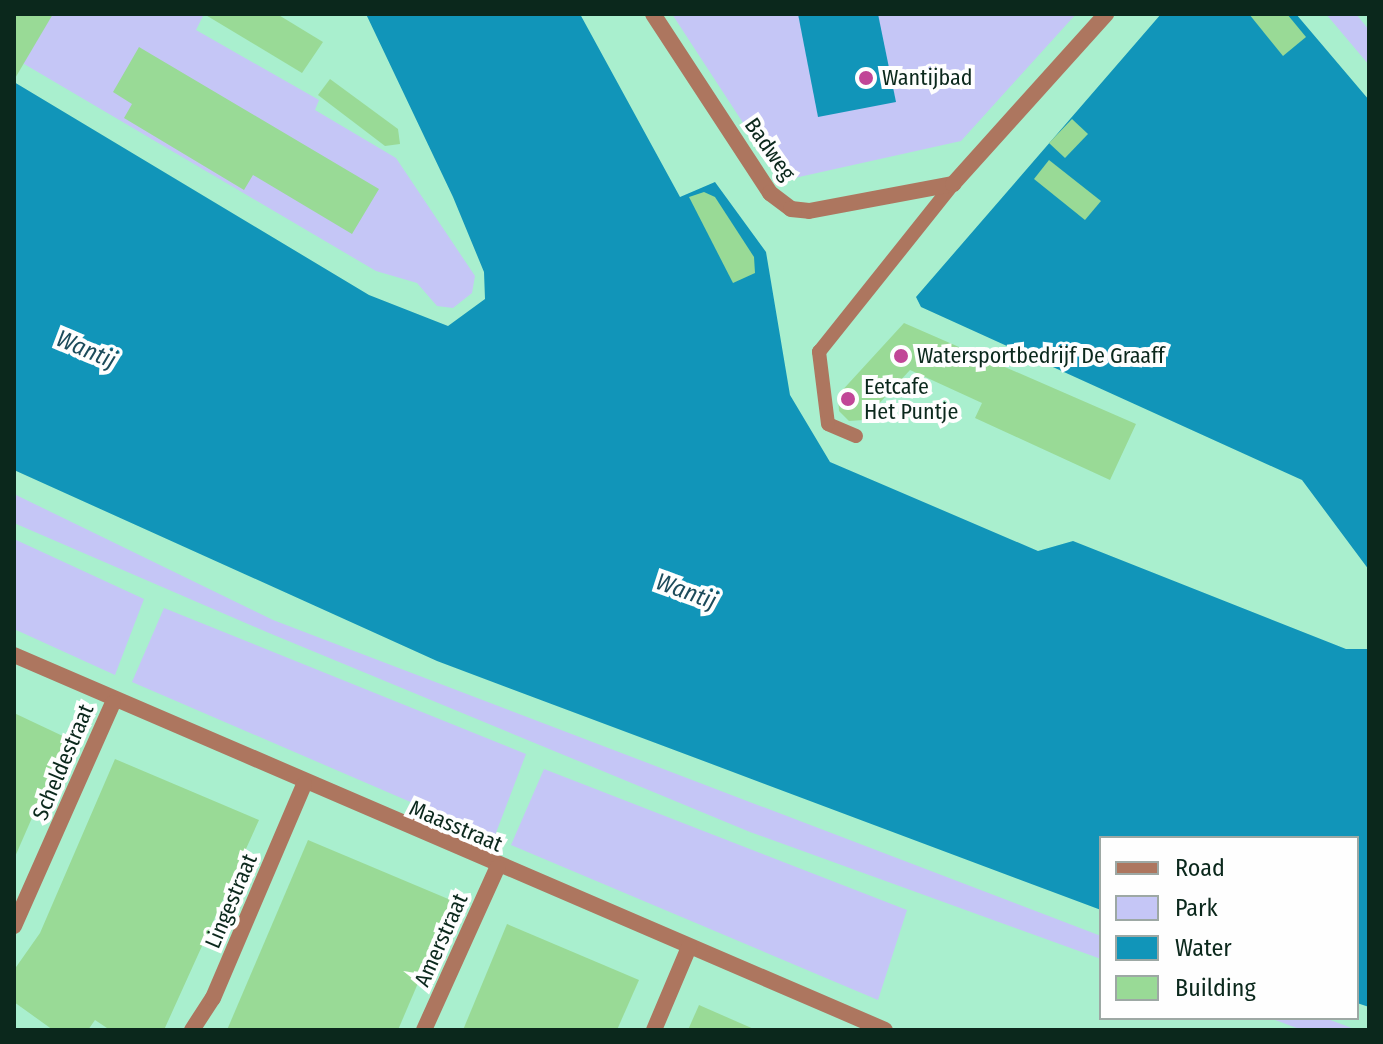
<!DOCTYPE html>
<html>
<head>
<meta charset="utf-8">
<style>
	body { margin:0 }
	#map { position:relative; width:1383px; height:1044px; overflow:hidden; background:#a9efce; font-family:"Fira Sans Condensed",sans-serif }
	div>[style] { position:absolute }
	[style*='--x'] { left:calc(var(--x)*1px); top:calc(var(--y)*1px); width:calc(var(--w)*1px); rotate:calc(var(--a)*1deg) }
	.green>* { inset:0; background:#c5c6f6 }
	.water>* { inset:0; background:#1195b9 }
	.building>* { inset:0; background:#99da96 }
	.lane>* { height:14px; margin:-7px; padding:0 7px; transform-origin:7px; border-radius:7px; background:#ad765f }
	.street>* { height:16px; margin:-8px; padding:0 8px; transform-origin:8px; border-radius:8px; background:#ad765f }
	.dots>* { width:22px; height:22px; translate:-50% -50%; box-sizing:border-box; border:4px solid #fefefe; border-radius:50% }
	span { translate:-50% -50%; white-space:nowrap; text-align:center; line-height:1.15; -webkit-text-stroke:8px #fefefe; paint-order:stroke }
	.poi-label { font-size:22px; color:#0b281c }
	.left { translate:0 -50%; text-align:left }
	.street-label { font-size:22px; color:#0b281c }
	.water-label { font-size:24px; color:#1c4b5b; font-style:italic }
	.frame { position:absolute; inset:0; border:16px solid #0b281c; pointer-events:none }
	.legend { position:absolute; left:1099px; top:836px; width:260px; height:184px; box-sizing:border-box; background:#fefefe; border:2px solid #9da8a4; margin:0; padding:10px 14px; list-style:none; font-size:24px; color:#0b281c }
	.legend li { display:flex; align-items:center; gap:16px; height:40px }
	.legend b { width:40px; border:2px solid #9da8a4 }
</style>
</head>
<body>
<div id="map">
	<div class="green">
		<div style="clip-path:polygon(14px 14px,204px 14px,196px 30px,319px 100px,315px 110px,396px 158px,475px 276px,472px 293px,453px 308px,437px 306px,417px 283px,376px 271px,14px 58px)"></div>
		<div style="clip-path:polygon(672px 14px,1076px 14px,961px 141px,781px 181px)"></div>
		<div style="clip-path:polygon(1326px 14px,1356px 14px,1369px 30px,1369px 65px)"></div>
		<div style="clip-path:polygon(14px 494px,273px 620px,1101px 936px,1101px 959px,750px 832px,269px 633px,14px 523px)"></div>
		<div style="clip-path:polygon(14px 539px,144px 599px,115px 675px,14px 629px)"></div>
		<div style="clip-path:polygon(164px 608px,526px 754px,494px 838px,132px 682px)"></div>
		<div style="clip-path:polygon(544px 769px,907px 910px,878px 1000px,511px 845px)"></div>
		<div style="clip-path:polygon(1270px 1018px,1325px 1018px,1357px 1030px,1302px 1030px)"></div>
	</div>
	<div class="water">
		<div style="clip-path:polygon(366px 14px,580px 14px,680px 197px,715px 182px,766px 252px,790px 395px,830px 462px,1038px 551px,1073px 541px,1346px 649px,1369px 649px,1369px 1007px,1357px 1003px,1357px 838px,1101px 838px,1101px 910px,437px 661px,14px 470px,14px 82px,369px 295px,448px 326px,485px 299px,484px 272px,453px 197px)"></div>
		<div style="clip-path:polygon(798px 14px,878px 14px,896px 102px,818px 117px)"></div>
		<div style="clip-path:polygon(1161px 14px,1296px 14px,1369px 100px,1369px 570px,1302px 480px,921px 307px,916px 297px)"></div>
	</div>
	<div class="building">
		<div style="clip-path:polygon(14px 14px,53px 14px,14px 80px)"></div>
		<div style="clip-path:polygon(204px 14px,277px 14px,323px 42px,302px 73px)"></div>
		<div style="clip-path:polygon(1249px 14px,1287px 14px,1306px 37px,1283px 56px)"></div>
		<div style="clip-path:polygon(139px 47px,379px 189px,352px 234px,253px 175px,244px 190px,124px 118px,132px 104px,113px 92px)"></div>
		<div style="clip-path:polygon(330px 79px,398px 129px,400px 144px,385px 146px,318px 95px)"></div>
		<div style="clip-path:polygon(1072px 119px,1088px 134px,1065px 158px,1049px 143px)"></div>
		<div style="clip-path:polygon(1049px 160px,1101px 201px,1085px 220px,1034px 179px)"></div>
		<div style="clip-path:polygon(704px 192px,715px 197px,754px 257px,755px 273px,733px 283px,689px 197px)"></div>
		<div style="clip-path:polygon(904px 323px,1136px 424px,1110px 480px,975px 418px,982px 403px,910px 370px,864px 420px,849px 421px,839px 411px,838px 395px)"></div>
		<div style="clip-path:polygon(14px 713px,67px 738px,14px 859px)"></div>
		<div style="clip-path:polygon(115px 759px,259px 820px,164px 1030px,110px 1030px,95px 1020px,88px 1030px,53px 1030px,14px 1002px,14px 970px,40px 933px)"></div>
		<div style="clip-path:polygon(308px 840px,453px 901px,398px 1030px,227px 1030px)"></div>
		<div style="clip-path:polygon(507px 924px,639px 980px,617px 1030px,463px 1030px)"></div>
		<div style="clip-path:polygon(699px 1005px,756px 1030px,688px 1030px)"></div>
	</div>
	<div class="lane">
		<div style="--x:856;--y:436;--w:30;--a:-157"></div>
		<div style="--x:828;--y:424;--w:73;--a:-97.1"></div>
		<div style="--x:819;--y:352;--w:215;--a:-51.4"></div>
	</div>
	<div class="street">
		<div style="--x:653;--y:14;--w:214;--a:56.8"></div>
		<div style="--x:770;--y:193;--w:26;--a:37"></div>
		<div style="--x:791;--y:209;--w:18;--a:6"></div>
		<div style="--x:809;--y:211;--w:147;--a:-10.6"></div>
		<div style="--x:953;--y:184;--w:229;--a:-48"></div>
		<div style="--x:14;--y:655;--w:948;--a:23.29"></div>
		<div style="--x:14;--y:926;--w:244;--a:-66.1"></div>
		<div style="--x:192;--y:1030;--w:38;--a:-57"></div>
		<div style="--x:213;--y:998;--w:232;--a:-66.9"></div>
		<div style="--x:424;--y:1030;--w:178;--a:-65.7"></div>
		<div style="--x:654;--y:1030;--w:90;--a:-67.1"></div>
	</div>
	<div class="dots">
		<div style="left:866px;top:78px;background:#c14697"></div>
		<div style="left:901px;top:356px;background:#c14697"></div>
		<div style="left:848px;top:399px;background:#c14697"></div>
	</div>
	<div class="poi-label">
		<span class="left" style="left:882px;top:78px">Wantijbad</span>
		<span class="left" style="left:917px;top:356px">Watersportbedrijf De Graaff</span>
		<span class="left" style="left:864px;top:399px">Eetcafe<br>Het Puntje</span>
	</div>
	<div class="street-label">
		<span style="left:770px;top:149px;rotate:55deg">Badweg</span>
		<span style="left:63px;top:762px;rotate:-67deg">Scheldestraat</span>
		<span style="left:456px;top:826px;rotate:23deg">Maasstraat</span>
		<span style="left:231px;top:901px;rotate:-67deg">Lingestraat</span>
		<span style="left:441px;top:940px;rotate:-66deg">Amerstraat</span>
	</div>
	<div class="water-label">
		<span style="left:86px;top:350px;rotate:23deg">Wantij</span>
		<span style="left:686px;top:592px;rotate:20deg">Wantij</span>
	</div>
	<div class="frame"></div>
	<ul class="legend">
	<li><b style="height:10px;background:#ad765f"></b>Road</li>
	<li><b style="height:22px;background:#c5c6f6"></b>Park</li>
	<li><b style="height:22px;background:#1195b9"></b>Water</li>
	<li><b style="height:22px;background:#99da96"></b>Building</li>
	</ul>
</div>
</body>
</html>
